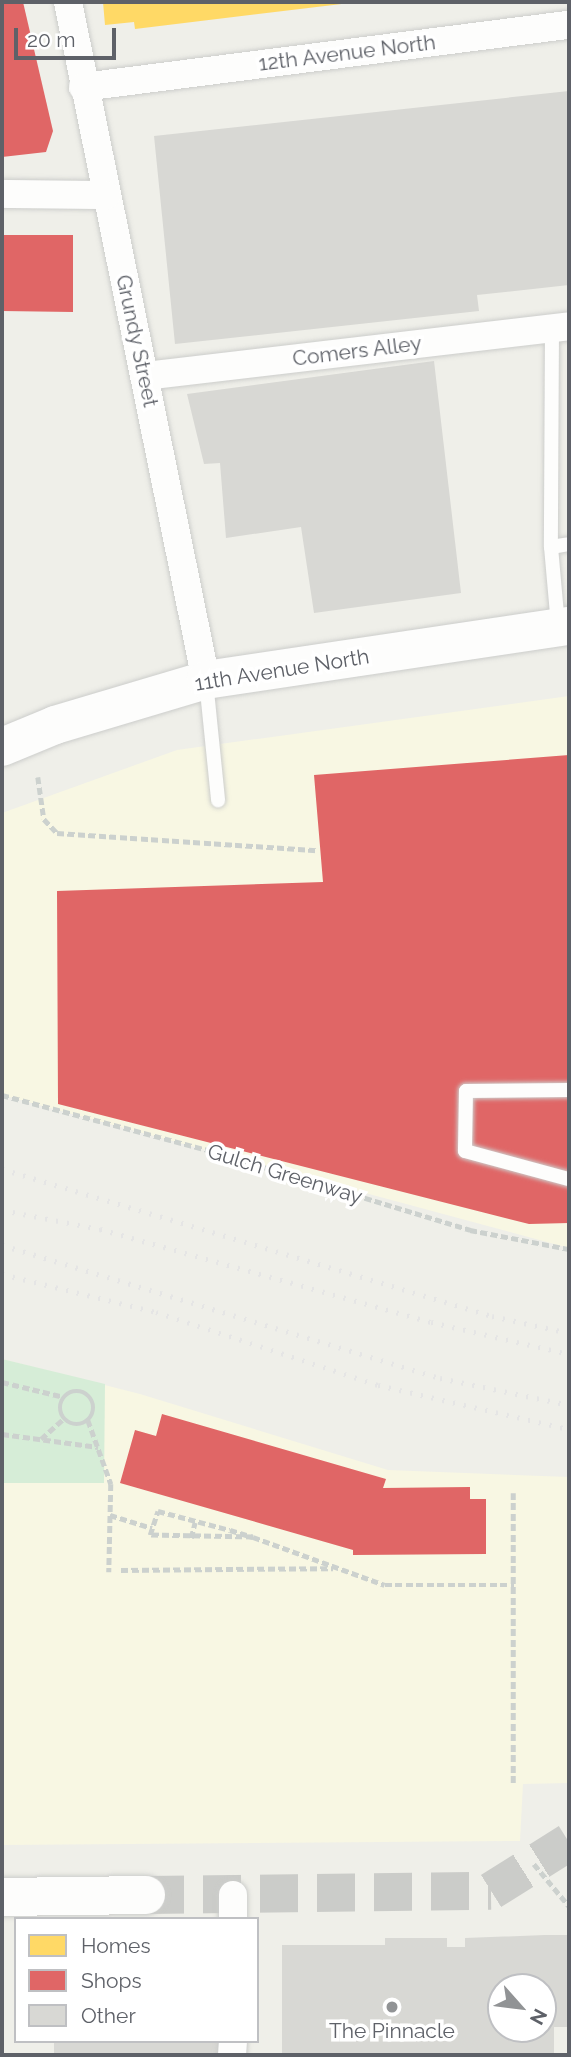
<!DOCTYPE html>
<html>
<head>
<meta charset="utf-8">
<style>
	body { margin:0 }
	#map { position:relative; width:571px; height:2057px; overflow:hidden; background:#efefe9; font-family:Raleway,sans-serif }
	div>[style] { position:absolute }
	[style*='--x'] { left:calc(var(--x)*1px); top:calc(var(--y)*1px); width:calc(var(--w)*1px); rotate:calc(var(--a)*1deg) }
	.commercial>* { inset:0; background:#f8f7e3 }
	.green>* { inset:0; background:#d6edd7 }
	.homes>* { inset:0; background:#ffd966 }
	.shops>* { inset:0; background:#e06666 }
	.building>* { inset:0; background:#d8d8d4 }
	.secondary-tunnel>* { height:38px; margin-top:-19px; transform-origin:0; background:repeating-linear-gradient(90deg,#cbccc9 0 38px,transparent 0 57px) }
	.path>* { height:4.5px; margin-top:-2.25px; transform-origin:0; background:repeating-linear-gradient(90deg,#ccd1ce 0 7px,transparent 0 10.5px) }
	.path>.ring { margin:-2.25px; padding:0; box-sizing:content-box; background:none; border:4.5px solid #ccd1ce; border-radius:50% }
	.roads { filter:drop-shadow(0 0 2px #cccdcb) drop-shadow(0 0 2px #cccdcb) }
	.lane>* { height:14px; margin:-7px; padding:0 7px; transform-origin:7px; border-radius:7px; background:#fdfdfc }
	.street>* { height:28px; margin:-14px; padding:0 14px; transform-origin:14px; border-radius:14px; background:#fdfdfc }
	.secondary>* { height:38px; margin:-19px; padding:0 19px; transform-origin:19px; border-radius:19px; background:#fdfdfc }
	.rail>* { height:5px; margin-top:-2.5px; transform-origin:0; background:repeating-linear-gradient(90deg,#e5e5e5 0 2px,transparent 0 11px) }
	.dots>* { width:19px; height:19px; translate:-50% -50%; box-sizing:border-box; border:4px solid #fff; border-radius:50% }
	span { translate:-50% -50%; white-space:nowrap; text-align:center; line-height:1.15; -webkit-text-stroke:7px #fff; paint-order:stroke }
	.street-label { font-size:21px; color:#5e6168 }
	.poi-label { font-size:21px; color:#5e6168 }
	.frame { position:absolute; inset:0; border:4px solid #5e6168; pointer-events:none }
	.legend { position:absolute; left:14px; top:1917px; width:245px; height:126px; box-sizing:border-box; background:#fff; border:2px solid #bfc0c3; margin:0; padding:9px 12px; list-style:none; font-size:21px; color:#5e6168 }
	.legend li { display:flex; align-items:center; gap:14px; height:35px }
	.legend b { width:35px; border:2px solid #bfc0c3 }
	.north { position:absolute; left:487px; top:1973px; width:70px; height:70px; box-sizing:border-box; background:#fff; border:2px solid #bfc0c3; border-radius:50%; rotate:118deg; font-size:19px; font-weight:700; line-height:28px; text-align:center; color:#5e6168 }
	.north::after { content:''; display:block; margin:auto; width:24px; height:32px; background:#919395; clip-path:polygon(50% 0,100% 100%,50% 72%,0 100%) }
	.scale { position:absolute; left:14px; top:28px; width:102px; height:32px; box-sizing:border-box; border:4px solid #5e6168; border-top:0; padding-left:9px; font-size:21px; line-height:24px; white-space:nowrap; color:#5e6168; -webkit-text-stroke:5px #fff; paint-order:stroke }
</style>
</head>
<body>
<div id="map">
	<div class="commercial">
		<div style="clip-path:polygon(569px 696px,569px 1248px,2px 1095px,2px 813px,177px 750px)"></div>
		<div style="clip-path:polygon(2px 1359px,140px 1394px,388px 1470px,569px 1477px,569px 1783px,523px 1784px,520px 1841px,2px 1845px)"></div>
	</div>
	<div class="green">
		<div style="clip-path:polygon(2px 1359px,105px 1384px,104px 1483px,2px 1483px)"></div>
	</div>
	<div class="homes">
		<div style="clip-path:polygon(103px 2px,350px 2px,350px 3px,135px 29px,134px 22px,105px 25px)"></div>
	</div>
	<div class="shops">
		<div style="clip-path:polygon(2px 2px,23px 2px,53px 131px,46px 152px,2px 157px)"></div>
		<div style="clip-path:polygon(2px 235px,73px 235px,73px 312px,2px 311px)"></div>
		<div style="clip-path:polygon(569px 755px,569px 1223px,529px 1224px,58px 1104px,57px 891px,323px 882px,314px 775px)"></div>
		<div style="clip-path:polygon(162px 1414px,386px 1479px,383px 1488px,470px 1487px,470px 1499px,486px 1499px,486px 1554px,353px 1555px,353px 1550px,120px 1483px,135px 1430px,156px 1436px)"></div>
	</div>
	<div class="building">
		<div style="clip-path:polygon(569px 91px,569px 285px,477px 295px,479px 311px,175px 344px,154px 136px)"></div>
		<div style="clip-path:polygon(434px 361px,461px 593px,314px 613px,301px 527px,226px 538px,220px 463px,204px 464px,187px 394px)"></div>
		<div style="clip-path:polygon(evenodd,545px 1935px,569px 1935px,569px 2027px,554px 2027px,554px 2055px,282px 2055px,282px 1945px,385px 1945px,385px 1938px,447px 1938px,447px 1947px,465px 1947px,465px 1938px,545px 1935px,501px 1987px,543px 1987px,543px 2029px,501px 2029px,501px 1987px)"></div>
		<div style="clip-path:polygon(54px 2041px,222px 2041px,222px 2055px,54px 2055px)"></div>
	</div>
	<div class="secondary-tunnel">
		<div style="--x:146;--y:1895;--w:345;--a:-0.7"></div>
		<div style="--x:491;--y:1891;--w:92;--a:-32.1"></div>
	</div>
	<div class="path">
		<div style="--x:38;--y:777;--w:42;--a:81.9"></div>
		<div style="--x:44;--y:819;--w:19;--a:47"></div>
		<div style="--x:57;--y:833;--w:260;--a:3.8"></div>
		<div style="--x:2;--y:1095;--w:220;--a:15"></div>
		<div style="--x:214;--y:1152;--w:268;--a:16.9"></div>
		<div style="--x:470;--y:1230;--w:101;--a:10.9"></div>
		<div style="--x:2;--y:1382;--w:64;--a:13.6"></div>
		<div class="ring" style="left:60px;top:1391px;width:29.5px;height:29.5px"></div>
		<div style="--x:88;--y:1420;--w:68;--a:70.2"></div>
		<div style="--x:111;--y:1484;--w:88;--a:91.3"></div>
		<div style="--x:2;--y:1434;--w:97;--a:7.7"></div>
		<div style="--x:41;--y:1439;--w:30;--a:-42"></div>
		<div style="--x:110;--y:1515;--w:44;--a:17.2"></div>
		<div style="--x:253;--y:1537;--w:103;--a:-178.9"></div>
		<div style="--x:150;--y:1535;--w:25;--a:-72"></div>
		<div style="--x:158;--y:1511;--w:74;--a:14.8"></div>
		<div style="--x:230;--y:1530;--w:24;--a:17"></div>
		<div style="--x:253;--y:1537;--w:140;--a:20"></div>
		<div style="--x:385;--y:1585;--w:129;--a:0"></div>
		<div style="--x:191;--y:1538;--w:16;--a:-76"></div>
		<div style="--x:121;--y:1570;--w:212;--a:-0.5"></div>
		<div style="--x:513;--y:1783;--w:290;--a:-90"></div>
		<div style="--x:534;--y:1864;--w:55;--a:50.2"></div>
	</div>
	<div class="roads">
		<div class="lane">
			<div style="--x:552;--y:328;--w:219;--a:90.3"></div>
			<div style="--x:551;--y:547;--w:79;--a:84.9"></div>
			<div style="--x:551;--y:547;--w:18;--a:-9"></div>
			<div style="--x:206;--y:681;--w:120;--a:84.2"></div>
			<div style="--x:569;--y:1090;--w:103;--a:179.4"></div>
			<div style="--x:466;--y:1091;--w:60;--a:91"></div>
			<div style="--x:465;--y:1151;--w:108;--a:15.1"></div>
		</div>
		<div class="street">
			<div style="--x:68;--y:2;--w:692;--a:78.5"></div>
			<div style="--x:83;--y:87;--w:490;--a:-7.3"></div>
			<div style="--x:2;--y:194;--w:104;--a:0.6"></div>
			<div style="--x:145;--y:376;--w:427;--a:-6.7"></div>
			<div style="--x:233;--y:1919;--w:24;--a:-90"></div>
			<div style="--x:232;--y:2055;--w:14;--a:-86"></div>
		</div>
		<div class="secondary">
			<div style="--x:2;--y:747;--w:57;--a:-22.5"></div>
			<div style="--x:55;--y:725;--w:158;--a:-16.6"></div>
			<div style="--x:206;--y:680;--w:367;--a:-8.5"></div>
			<div style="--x:2;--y:1897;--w:144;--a:-0.8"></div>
		</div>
	</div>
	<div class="rail">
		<div style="--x:2;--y:1169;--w:512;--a:16.7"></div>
		<div style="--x:492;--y:1316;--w:79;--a:12.4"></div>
		<div style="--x:2;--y:1210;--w:100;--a:11"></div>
		<div style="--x:100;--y:1229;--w:344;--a:15.7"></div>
		<div style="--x:431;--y:1322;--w:142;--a:13.1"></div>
		<div style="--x:2;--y:1245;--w:458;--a:16.9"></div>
		<div style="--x:440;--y:1378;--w:132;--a:11.8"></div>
		<div style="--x:2;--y:1274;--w:159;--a:13.9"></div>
		<div style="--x:156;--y:1312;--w:234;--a:18.2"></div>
		<div style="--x:378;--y:1385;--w:196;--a:13"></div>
	</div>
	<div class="dots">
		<div style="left:392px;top:2007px;background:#919395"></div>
	</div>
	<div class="street-label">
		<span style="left:347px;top:53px;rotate:-7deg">12th Avenue North</span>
		<span style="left:137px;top:341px;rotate:78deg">Grundy Street</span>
		<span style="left:357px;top:351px;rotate:-7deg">Comers Alley</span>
		<span style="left:282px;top:670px;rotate:-9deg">11th Avenue North</span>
		<span style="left:285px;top:1174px;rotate:17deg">Gulch Greenway</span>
	</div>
	<div class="poi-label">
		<span style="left:392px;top:2031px">The Pinnacle</span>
	</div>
	<div class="frame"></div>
	<ul class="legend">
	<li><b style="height:19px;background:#ffd966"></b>Homes</li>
	<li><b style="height:19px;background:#e06666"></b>Shops</li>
	<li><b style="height:19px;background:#d8d8d4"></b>Other</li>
	</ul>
	<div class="north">N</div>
	<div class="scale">20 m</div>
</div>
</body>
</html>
